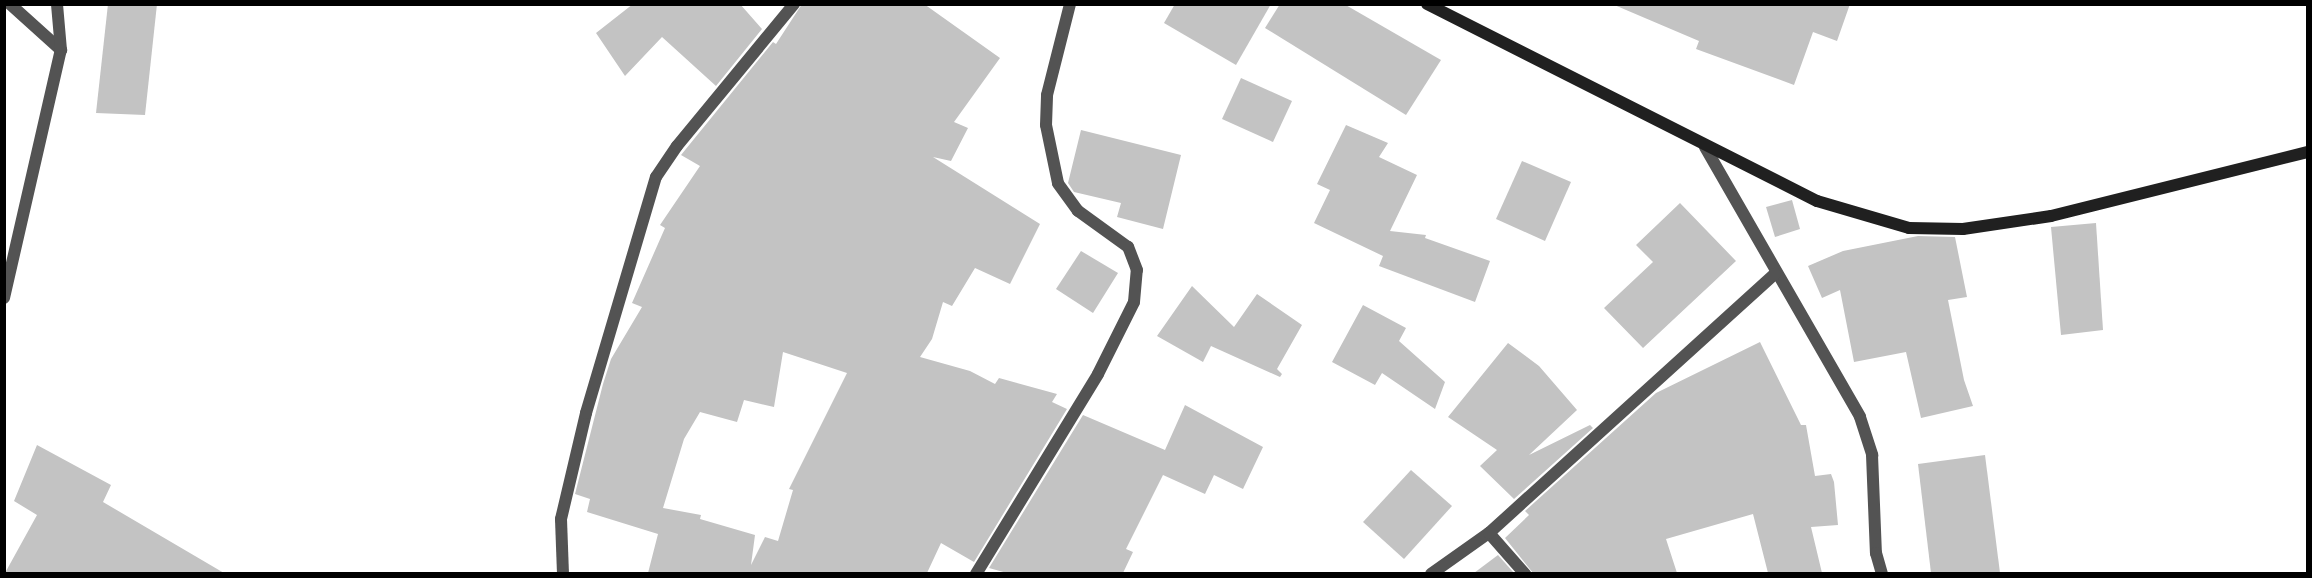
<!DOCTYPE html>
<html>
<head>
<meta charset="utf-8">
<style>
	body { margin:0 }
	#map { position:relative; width:2312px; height:578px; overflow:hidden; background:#fff; font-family:"PT Sans",sans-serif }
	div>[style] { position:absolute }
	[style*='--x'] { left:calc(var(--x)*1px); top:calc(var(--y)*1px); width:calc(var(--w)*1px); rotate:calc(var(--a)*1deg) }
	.building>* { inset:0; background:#c3c3c3 }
	.street>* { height:12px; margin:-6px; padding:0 6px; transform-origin:6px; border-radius:6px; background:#535353 }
	.secondary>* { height:12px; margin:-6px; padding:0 6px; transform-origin:6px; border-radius:6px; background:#202020 }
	span { translate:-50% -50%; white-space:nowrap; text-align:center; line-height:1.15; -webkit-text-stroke:4.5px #fff; paint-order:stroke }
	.frame { position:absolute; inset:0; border:6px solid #000; pointer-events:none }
</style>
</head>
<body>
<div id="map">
	<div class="building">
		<div style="clip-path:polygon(108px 4px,157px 4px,145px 115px,96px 113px)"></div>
		<div style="clip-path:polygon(633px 4px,740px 4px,762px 29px,716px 86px,662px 37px,625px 76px,596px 33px)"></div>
		<div style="clip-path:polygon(evenodd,802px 4px,924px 4px,1000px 58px,954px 122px,968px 128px,951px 161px,933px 157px,1040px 224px,1010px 284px,975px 268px,952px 306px,943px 302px,932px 339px,920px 357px,970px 371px,995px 384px,999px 378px,1057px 394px,1052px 402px,1067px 409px,974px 562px,941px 543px,927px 573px,648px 573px,658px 534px,587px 512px,590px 499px,575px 494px,603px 384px,611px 359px,642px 307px,632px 303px,665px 228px,660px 225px,700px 166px,681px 155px,773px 42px,776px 44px,802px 4px,783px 352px,847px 373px,789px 489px,793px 490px,778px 541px,765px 537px,751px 565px,755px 535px,700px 519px,701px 515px,663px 508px,684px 439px,700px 412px,737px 422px,744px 400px,774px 407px,783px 352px)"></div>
		<div style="clip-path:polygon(1175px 4px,1271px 4px,1236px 65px,1164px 23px)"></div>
		<div style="clip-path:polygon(1280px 4px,1344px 4px,1441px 60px,1406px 115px,1265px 28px)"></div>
		<div style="clip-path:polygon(1612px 4px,1850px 4px,1837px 41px,1813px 32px,1794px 85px,1696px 49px,1699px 41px)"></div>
		<div style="clip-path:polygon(1241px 78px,1292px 101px,1273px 142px,1222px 119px)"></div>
		<div style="clip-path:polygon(1346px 125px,1388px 143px,1379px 157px,1417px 175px,1390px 231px,1426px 235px,1425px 238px,1490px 261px,1475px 302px,1379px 266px,1383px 256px,1314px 223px,1330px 190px,1317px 184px)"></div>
		<div style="clip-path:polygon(1081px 130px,1181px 155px,1163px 229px,1117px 217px,1121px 203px,1074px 192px,1068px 183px)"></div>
		<div style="clip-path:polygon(1522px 161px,1571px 182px,1545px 241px,1496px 219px)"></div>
		<div style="clip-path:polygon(1792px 200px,1800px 229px,1775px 237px,1766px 207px)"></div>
		<div style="clip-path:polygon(1680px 203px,1736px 261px,1643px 348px,1604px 308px,1653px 262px,1636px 245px)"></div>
		<div style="clip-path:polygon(2096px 223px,2103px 330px,2061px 335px,2051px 227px)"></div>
		<div style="clip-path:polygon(1918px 236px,1955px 237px,1967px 297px,1948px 300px,1964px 380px,1973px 406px,1921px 418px,1906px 352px,1854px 362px,1840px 290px,1822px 298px,1808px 266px,1843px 251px)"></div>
		<div style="clip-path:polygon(1081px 251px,1118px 273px,1093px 313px,1056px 289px)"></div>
		<div style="clip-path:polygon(1192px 286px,1234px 327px,1257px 294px,1302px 325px,1277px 369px,1282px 374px,1280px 377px,1211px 346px,1203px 362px,1157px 336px)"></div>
		<div style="clip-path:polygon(1363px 305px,1406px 328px,1399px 341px,1445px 382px,1435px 409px,1382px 373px,1375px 385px,1332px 362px)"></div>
		<div style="clip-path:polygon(1760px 342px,1801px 425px,1806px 425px,1815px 476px,1831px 474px,1834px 482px,1838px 525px,1811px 527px,1822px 573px,1768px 573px,1753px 514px,1666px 539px,1677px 573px,1533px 573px,1505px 538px,1529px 515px,1525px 511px,1656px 393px)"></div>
		<div style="clip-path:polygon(1508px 343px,1539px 366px,1577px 410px,1529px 455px,1590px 425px,1593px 428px,1514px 499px,1480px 466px,1497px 450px,1448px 417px)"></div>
		<div style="clip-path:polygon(1185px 405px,1263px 447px,1243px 489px,1214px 475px,1205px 494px,1163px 475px,1126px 549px,1133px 552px,1123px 573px,1007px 573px,989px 568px,1083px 415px,1165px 450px)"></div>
		<div style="clip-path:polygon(37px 445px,111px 485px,103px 502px,224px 573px,5px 573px,37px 515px,14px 501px)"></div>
		<div style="clip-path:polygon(1985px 455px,2000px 573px,1931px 573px,1918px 464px)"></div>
		<div style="clip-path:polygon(1411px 470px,1452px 506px,1404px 559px,1363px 522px)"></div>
		<div style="clip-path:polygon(1498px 555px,1514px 573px,1474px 573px)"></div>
	</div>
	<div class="street">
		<div style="--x:10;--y:4;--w:69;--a:42"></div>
		<div style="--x:1705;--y:147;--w:311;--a:60.1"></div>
		<div style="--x:1860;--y:417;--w:40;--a:72"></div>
		<div style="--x:1872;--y:455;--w:98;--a:87.7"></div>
		<div style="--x:1876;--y:553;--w:22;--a:74"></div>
		<div style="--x:4;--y:298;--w:254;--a:-77.1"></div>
		<div style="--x:61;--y:50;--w:46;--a:-95"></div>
		<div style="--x:1489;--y:533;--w:55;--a:48.7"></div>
		<div style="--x:563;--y:574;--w:55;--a:-92.1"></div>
		<div style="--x:561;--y:519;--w:109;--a:-76.7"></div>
		<div style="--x:586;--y:413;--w:246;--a:-73.5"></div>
		<div style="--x:656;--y:177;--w:37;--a:-56"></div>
		<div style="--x:677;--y:146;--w:184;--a:-50.5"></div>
		<div style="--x:976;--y:574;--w:234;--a:-58.6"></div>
		<div style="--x:1098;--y:374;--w:80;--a:-63.4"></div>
		<div style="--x:1134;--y:302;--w:32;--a:-85"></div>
		<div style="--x:1137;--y:270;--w:25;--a:-111"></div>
		<div style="--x:1128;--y:247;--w:62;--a:-144.2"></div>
		<div style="--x:1078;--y:211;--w:34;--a:-126"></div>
		<div style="--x:1058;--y:183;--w:59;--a:-101.7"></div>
		<div style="--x:1046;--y:125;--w:30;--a:-88"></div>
		<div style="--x:1047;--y:95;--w:94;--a:-75.8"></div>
		<div style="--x:1431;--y:574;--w:71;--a:-35.3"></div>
		<div style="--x:1489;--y:533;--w:386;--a:-42.2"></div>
	</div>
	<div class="secondary">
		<div style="--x:1427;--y:4;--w:437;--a:26.8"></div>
		<div style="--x:1817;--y:201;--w:96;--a:16.4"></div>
		<div style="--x:1909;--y:228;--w:54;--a:1.1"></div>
		<div style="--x:1963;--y:229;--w:89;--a:-8.4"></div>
		<div style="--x:2051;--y:216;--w:265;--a:-14"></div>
	</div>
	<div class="frame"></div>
</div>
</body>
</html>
